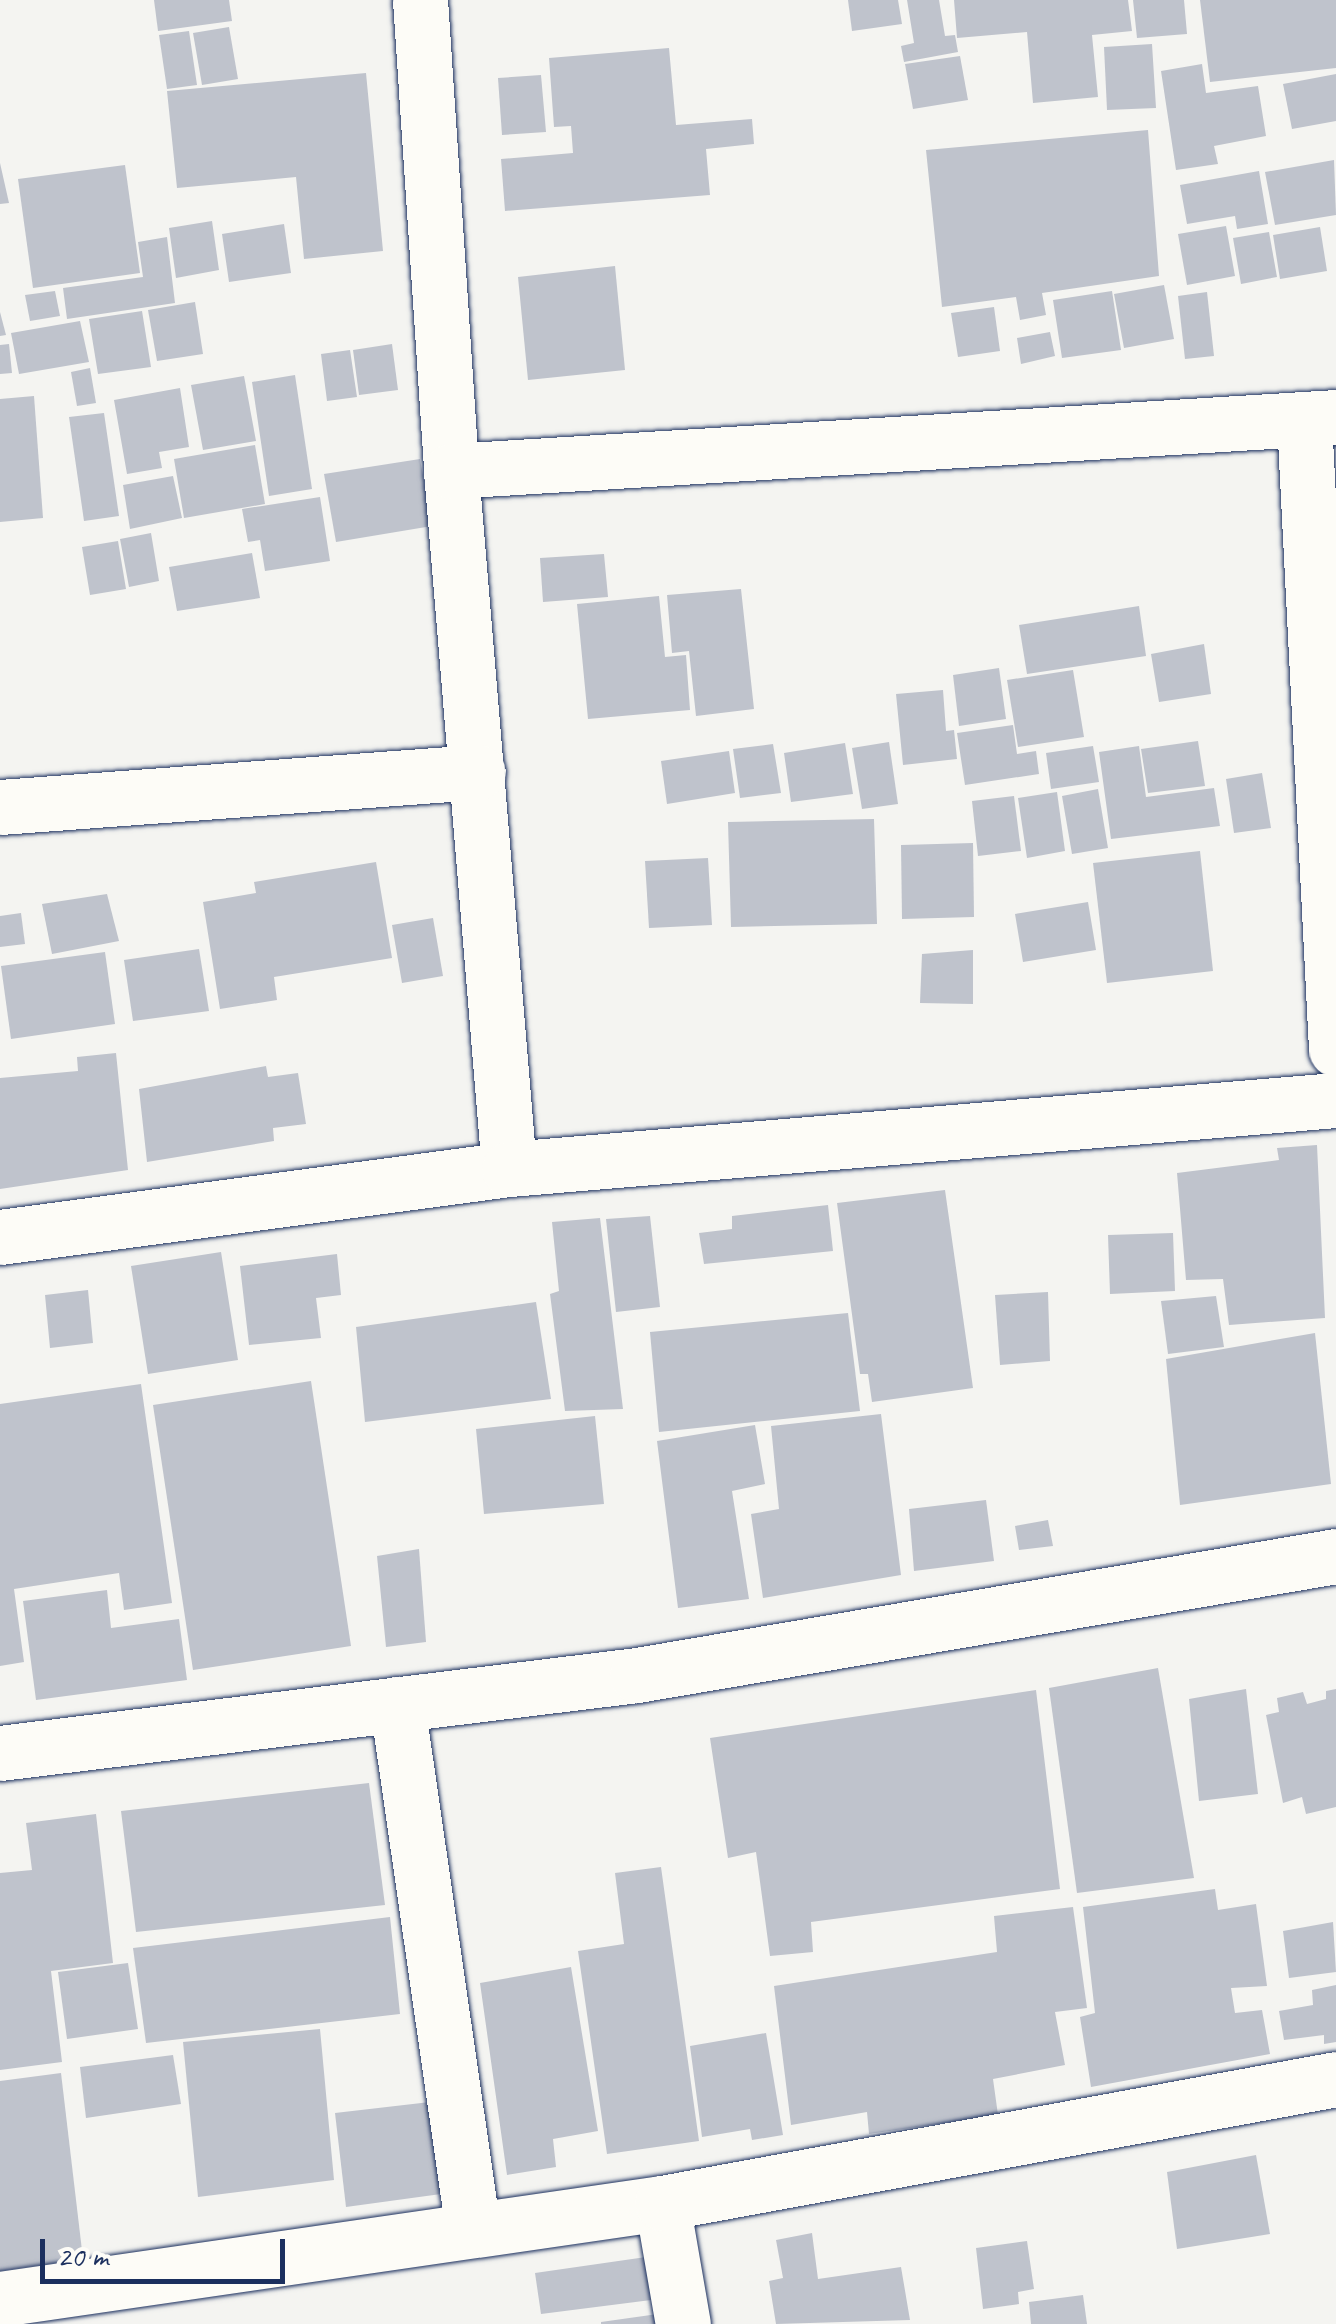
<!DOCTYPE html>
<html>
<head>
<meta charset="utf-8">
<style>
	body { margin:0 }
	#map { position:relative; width:1336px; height:2324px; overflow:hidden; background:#f4f4f1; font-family:Caveat,sans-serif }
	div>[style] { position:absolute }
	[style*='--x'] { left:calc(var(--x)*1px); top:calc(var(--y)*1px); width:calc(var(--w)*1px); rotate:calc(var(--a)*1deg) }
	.building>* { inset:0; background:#bfc3cc }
	.roads { filter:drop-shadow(0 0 2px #1b2f5e) drop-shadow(0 0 2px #1b2f5e) }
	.minor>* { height:55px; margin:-27.5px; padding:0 27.5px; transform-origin:27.5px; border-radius:27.5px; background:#fdfcf7 }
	span { translate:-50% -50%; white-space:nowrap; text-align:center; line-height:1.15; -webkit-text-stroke:8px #fdfcf7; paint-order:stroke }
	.scale { position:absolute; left:40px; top:2239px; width:245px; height:45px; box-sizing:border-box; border:5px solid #1b2f5e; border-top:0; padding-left:12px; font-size:30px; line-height:35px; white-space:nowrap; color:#1b2f5e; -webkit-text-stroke:8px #fdfcf7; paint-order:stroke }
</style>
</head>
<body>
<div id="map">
	<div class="building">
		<div style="clip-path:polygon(154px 0,229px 0,232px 21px,158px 31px)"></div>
		<div style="clip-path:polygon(848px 0,898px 0,902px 24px,852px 31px)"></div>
		<div style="clip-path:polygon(907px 0,939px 0,945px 36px,955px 35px,958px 52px,904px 62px,901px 46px,914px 43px)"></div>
		<div style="clip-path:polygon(954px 0,1128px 0,1132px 31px,1092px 35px,1098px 97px,1033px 103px,1027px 32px,957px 38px)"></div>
		<div style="clip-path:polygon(1133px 0,1184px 0,1187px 34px,1137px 38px)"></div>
		<div style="clip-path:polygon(1200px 0,1336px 0,1336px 68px,1210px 82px)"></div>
		<div style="clip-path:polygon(229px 27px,238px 79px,202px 85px,193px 33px)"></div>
		<div style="clip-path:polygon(189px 31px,197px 85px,167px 89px,159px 35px)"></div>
		<div style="clip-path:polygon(1152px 44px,1156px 108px,1107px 110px,1104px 47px)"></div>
		<div style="clip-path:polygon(669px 48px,676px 125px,752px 119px,754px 144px,706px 149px,710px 195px,505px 211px,501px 159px,573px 153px,571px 126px,554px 127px,549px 58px)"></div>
		<div style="clip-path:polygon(960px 56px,968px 100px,913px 109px,905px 64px)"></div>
		<div style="clip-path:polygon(1202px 64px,1206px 93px,1258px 86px,1266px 136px,1214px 146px,1218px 164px,1176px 170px,1161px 71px)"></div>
		<div style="clip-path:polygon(366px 73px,383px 251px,304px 259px,296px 177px,177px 188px,167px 91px)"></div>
		<div style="clip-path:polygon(1336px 74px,1336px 121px,1292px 129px,1283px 84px)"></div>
		<div style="clip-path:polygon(541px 75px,546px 132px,502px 135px,498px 78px)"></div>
		<div style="clip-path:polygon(1148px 130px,1159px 276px,1042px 293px,1046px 315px,1020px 320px,1016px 297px,942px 307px,926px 150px)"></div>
		<div style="clip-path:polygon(1334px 160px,1336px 215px,1275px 225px,1265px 172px)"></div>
		<div style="clip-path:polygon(0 163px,9px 203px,0 204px)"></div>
		<div style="clip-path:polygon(125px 165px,140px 273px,33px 288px,18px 179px)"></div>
		<div style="clip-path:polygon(1259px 171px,1268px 224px,1237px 229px,1235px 216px,1187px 224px,1180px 185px)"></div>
		<div style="clip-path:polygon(212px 221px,219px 270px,176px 278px,169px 228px)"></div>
		<div style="clip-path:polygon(284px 224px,291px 273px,229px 282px,222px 234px)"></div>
		<div style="clip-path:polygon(1226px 226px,1235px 276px,1187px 285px,1178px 234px)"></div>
		<div style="clip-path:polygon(1320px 227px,1327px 271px,1280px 279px,1273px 235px)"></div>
		<div style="clip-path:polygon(1269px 232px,1277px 277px,1241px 284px,1233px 238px)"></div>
		<div style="clip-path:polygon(167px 237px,175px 303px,67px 319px,63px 288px,143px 277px,138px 242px)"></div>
		<div style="clip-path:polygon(615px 266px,625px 370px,528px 380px,518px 277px)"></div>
		<div style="clip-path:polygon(1164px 285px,1174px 339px,1124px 348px,1114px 294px)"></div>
		<div style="clip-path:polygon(55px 291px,60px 316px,30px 321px,25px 295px)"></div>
		<div style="clip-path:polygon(1112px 291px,1121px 350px,1062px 358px,1053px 300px)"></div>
		<div style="clip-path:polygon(1207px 292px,1214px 356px,1185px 359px,1178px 296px)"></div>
		<div style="clip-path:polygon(195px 302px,203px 354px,157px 361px,148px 310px)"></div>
		<div style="clip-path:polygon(994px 307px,1000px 351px,958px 357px,951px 313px)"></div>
		<div style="clip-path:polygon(142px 311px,151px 367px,98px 374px,89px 319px)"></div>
		<div style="clip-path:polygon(0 312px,6px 335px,0 336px)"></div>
		<div style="clip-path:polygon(80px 321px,89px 362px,19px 374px,11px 333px)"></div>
		<div style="clip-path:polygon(1050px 332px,1055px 356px,1021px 364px,1017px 338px)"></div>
		<div style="clip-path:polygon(9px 344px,12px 373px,0 374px,0 345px)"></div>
		<div style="clip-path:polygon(392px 344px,398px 390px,359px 395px,353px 350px)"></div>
		<div style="clip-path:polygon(350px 350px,357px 397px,327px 401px,321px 354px)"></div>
		<div style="clip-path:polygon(90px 368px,96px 403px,77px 406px,71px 372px)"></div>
		<div style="clip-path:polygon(295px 375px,312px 489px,269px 496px,252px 382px)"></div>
		<div style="clip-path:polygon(244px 376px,256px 441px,203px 450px,191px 385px)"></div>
		<div style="clip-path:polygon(180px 388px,189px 447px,159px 452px,162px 468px,127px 474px,114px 400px)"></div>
		<div style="clip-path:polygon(34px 396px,43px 518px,0 522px,0 399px)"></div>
		<div style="clip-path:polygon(104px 413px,119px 516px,84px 521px,69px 417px)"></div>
		<div style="clip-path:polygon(255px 445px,265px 504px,184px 518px,174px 459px)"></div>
		<div style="clip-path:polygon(420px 459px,432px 526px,336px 542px,324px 474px)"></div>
		<div style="clip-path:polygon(173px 476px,182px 518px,130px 529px,123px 485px)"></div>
		<div style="clip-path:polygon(320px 497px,330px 561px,265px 571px,260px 540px,248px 542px,242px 509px)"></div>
		<div style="clip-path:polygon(151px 533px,159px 581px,129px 587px,120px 539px)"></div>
		<div style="clip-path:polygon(118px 541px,126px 589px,90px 595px,82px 547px)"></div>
		<div style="clip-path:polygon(252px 553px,260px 598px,177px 611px,169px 567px)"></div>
		<div style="clip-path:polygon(604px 554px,608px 597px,543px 602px,540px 558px)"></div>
		<div style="clip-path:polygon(741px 589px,754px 709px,696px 716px,689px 651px,672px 653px,667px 595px)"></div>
		<div style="clip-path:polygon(659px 596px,665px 657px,686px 655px,690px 710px,588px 719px,577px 604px)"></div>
		<div style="clip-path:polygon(1139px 606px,1146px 656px,1027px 674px,1019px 625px)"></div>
		<div style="clip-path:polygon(1204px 644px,1211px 694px,1159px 702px,1151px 654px)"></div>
		<div style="clip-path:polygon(999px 668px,1006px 719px,959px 726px,953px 675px)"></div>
		<div style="clip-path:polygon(1073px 670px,1084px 737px,1018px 747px,1007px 680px)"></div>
		<div style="clip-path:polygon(943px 690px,946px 731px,954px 730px,957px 759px,903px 765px,896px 694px)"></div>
		<div style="clip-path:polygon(1013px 725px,1017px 754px,1036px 751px,1039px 774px,965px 785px,957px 733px)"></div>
		<div style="clip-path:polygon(1198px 741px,1205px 786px,1148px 793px,1141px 749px)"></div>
		<div style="clip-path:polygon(889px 742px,898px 804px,862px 809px,852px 748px)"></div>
		<div style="clip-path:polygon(845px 743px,853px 794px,791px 802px,784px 753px)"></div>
		<div style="clip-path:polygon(773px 744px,781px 793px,740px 798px,733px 749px)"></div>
		<div style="clip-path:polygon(1093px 746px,1099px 782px,1051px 789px,1046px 753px)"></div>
		<div style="clip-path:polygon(1139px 746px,1146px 797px,1214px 788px,1220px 826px,1111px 839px,1099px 752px)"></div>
		<div style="clip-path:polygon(729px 751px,735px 793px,667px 804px,661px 761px)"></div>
		<div style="clip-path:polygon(1262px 773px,1271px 828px,1234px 833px,1226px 779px)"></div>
		<div style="clip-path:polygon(1098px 789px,1108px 848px,1072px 854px,1062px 796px)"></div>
		<div style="clip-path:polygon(1057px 792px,1065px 851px,1027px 858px,1018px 798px)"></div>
		<div style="clip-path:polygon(1014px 796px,1021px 851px,978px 856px,972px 801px)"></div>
		<div style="clip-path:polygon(874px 819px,877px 924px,731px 927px,728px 822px)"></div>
		<div style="clip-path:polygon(973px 843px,974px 917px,902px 919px,901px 845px)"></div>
		<div style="clip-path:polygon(1200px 851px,1213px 971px,1107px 983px,1093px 863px)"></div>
		<div style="clip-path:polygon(708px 858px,712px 925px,649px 928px,645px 861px)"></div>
		<div style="clip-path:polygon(376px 862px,392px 958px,274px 977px,277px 1000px,220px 1009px,203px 902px,256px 893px,254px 882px)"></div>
		<div style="clip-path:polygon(107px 894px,119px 941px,52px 954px,42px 904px)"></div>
		<div style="clip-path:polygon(1088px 902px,1096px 950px,1023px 962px,1015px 914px)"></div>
		<div style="clip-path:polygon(21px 913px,25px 944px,0 947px,0 916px)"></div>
		<div style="clip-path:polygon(433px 918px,443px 976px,402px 983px,392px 925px)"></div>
		<div style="clip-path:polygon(199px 949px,209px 1011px,133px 1021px,124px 960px)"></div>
		<div style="clip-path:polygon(973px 950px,973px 1004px,920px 1003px,922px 954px)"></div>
		<div style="clip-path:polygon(105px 952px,115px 1024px,11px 1039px,1px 966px)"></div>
		<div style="clip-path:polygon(116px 1053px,128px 1170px,0 1189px,0 1078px,78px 1071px,77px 1057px)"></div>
		<div style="clip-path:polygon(266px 1066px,268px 1077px,298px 1073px,306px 1124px,273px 1128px,274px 1141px,147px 1162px,139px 1089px)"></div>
		<div style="clip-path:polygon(1317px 1145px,1325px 1318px,1229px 1325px,1223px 1279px,1186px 1280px,1177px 1173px,1279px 1160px,1277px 1148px)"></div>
		<div style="clip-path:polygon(945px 1190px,973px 1388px,872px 1402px,868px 1374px,860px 1374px,837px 1203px)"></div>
		<div style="clip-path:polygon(828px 1205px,833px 1251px,704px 1264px,699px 1233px,732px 1229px,732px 1216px)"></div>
		<div style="clip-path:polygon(650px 1216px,660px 1307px,616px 1312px,606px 1219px)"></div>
		<div style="clip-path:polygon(600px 1218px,623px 1409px,565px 1411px,550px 1294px,559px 1291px,552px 1222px)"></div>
		<div style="clip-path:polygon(1173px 1233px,1175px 1291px,1110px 1294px,1108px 1235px)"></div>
		<div style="clip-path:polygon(221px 1252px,238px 1360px,148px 1374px,131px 1266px)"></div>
		<div style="clip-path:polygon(337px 1254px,341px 1295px,316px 1298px,321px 1338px,249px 1345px,240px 1266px)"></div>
		<div style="clip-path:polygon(88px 1290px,93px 1343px,50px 1348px,45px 1295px)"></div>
		<div style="clip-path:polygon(1048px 1292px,1050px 1361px,1000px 1365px,995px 1295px)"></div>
		<div style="clip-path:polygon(1216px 1296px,1224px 1347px,1168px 1354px,1161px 1301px)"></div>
		<div style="clip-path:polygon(536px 1302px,551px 1399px,365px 1422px,356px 1327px)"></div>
		<div style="clip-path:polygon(848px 1313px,860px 1411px,659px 1432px,650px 1332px)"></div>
		<div style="clip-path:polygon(1315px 1333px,1331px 1484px,1180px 1505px,1166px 1359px)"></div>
		<div style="clip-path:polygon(311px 1381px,351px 1646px,193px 1670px,153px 1405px)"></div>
		<div style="clip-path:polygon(141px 1384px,172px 1603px,124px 1610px,119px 1573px,14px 1589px,24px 1662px,0 1666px,0 1404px)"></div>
		<div style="clip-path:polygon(881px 1414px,901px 1575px,763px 1598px,751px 1514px,779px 1509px,771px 1426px)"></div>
		<div style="clip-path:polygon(595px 1416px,604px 1504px,484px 1514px,476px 1429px)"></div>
		<div style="clip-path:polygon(755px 1425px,765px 1484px,732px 1491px,749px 1599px,678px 1608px,657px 1441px)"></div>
		<div style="clip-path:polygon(986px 1500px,994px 1561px,914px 1571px,909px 1509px)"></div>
		<div style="clip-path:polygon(1048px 1520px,1053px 1546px,1019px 1550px,1015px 1526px)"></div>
		<div style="clip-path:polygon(419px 1549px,426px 1642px,386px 1647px,377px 1556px)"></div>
		<div style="clip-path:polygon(107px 1590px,111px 1628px,179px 1619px,187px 1680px,36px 1700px,23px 1601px)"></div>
		<div style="clip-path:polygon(1158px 1668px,1194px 1878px,1077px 1893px,1049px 1688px)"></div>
		<div style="clip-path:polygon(1246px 1689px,1258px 1794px,1199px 1801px,1189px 1699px)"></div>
		<div style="clip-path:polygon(1336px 1689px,1336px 1807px,1306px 1814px,1302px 1797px,1283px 1803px,1266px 1715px,1279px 1712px,1277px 1698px,1303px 1692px,1307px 1704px,1326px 1699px,1326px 1691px)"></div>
		<div style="clip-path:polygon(1036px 1690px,1060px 1889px,811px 1922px,813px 1952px,770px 1956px,756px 1852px,728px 1858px,710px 1738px)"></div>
		<div style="clip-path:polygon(369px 1783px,385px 1905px,136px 1932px,121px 1811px)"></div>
		<div style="clip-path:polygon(96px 1814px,113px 1963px,51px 1971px,62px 2062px,0 2070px,0 1873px,32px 1870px,26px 1823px)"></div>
		<div style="clip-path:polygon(661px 1867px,699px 2141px,607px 2154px,578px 1951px,624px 1944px,615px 1873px)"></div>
		<div style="clip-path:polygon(1215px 1889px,1218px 1910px,1256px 1904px,1267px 1986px,1231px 1988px,1235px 2013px,1262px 2010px,1270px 2054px,1091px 2087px,1080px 2017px,1095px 2013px,1083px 1907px)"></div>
		<div style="clip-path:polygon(1073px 1907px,1087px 2008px,1055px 2012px,1065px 2065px,993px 2079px,998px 2115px,869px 2134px,867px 2112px,791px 2125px,774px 1986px,997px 1952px,994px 1916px)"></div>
		<div style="clip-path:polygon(390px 1917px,400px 2014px,146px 2043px,133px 1948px)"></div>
		<div style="clip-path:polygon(1333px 1922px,1336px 1972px,1289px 1978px,1283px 1931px)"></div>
		<div style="clip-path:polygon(128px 1963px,138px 2029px,67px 2039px,58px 1972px)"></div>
		<div style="clip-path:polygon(571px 1967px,598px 2131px,553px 2139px,556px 2167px,507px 2175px,480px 1983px)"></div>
		<div style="clip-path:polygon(1336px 1985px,1336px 2042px,1324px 2044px,1324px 2035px,1284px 2040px,1279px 2011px,1313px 2005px,1312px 1990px)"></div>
		<div style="clip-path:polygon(320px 2029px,334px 2180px,198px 2197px,183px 2042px)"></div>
		<div style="clip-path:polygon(766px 2033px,783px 2135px,752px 2140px,750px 2129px,702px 2137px,690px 2046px)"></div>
		<div style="clip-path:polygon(173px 2055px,181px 2104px,86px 2118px,80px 2067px)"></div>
		<div style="clip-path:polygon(61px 2073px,83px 2259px,0 2271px,0 2081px)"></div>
		<div style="clip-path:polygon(430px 2102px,441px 2194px,346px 2207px,335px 2113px)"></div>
		<div style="clip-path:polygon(1256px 2155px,1270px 2234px,1177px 2249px,1167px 2172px)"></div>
		<div style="clip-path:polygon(812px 2233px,818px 2279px,901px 2267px,910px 2320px,776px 2324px,769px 2281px,783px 2278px,776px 2240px)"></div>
		<div style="clip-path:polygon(1027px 2241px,1034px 2289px,1018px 2292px,1019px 2304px,983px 2309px,976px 2248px)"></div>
		<div style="clip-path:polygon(653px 2256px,659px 2299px,541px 2314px,535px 2273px)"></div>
		<div style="clip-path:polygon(1083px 2295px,1087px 2324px,1031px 2324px,1029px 2302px)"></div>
		<div style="clip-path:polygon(672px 2312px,674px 2324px,601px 2324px,601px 2322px)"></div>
	</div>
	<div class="roads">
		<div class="minor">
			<div style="--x:420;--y:0;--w:472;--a:86.2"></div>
			<div style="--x:451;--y:471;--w:700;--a:85.25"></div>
			<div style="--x:1304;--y:419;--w:631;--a:87.09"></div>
			<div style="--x:451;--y:471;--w:887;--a:-3.49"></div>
			<div style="--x:0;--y:807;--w:479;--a:-4.2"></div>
			<div style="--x:0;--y:1237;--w:514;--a:-7.61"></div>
			<div style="--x:509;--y:1169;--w:830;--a:-4.77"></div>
			<div style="--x:397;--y:1704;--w:531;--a:81.78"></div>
			<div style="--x:0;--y:1753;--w:642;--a:-6.98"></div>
			<div style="--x:637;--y:1675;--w:709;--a:-9.66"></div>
			<div style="--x:662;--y:2203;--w:123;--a:80.2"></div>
			<div style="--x:0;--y:2299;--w:669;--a:-8.25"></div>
			<div style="--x:662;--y:2203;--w:685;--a:-10.42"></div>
		</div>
	</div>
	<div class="scale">20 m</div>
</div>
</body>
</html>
